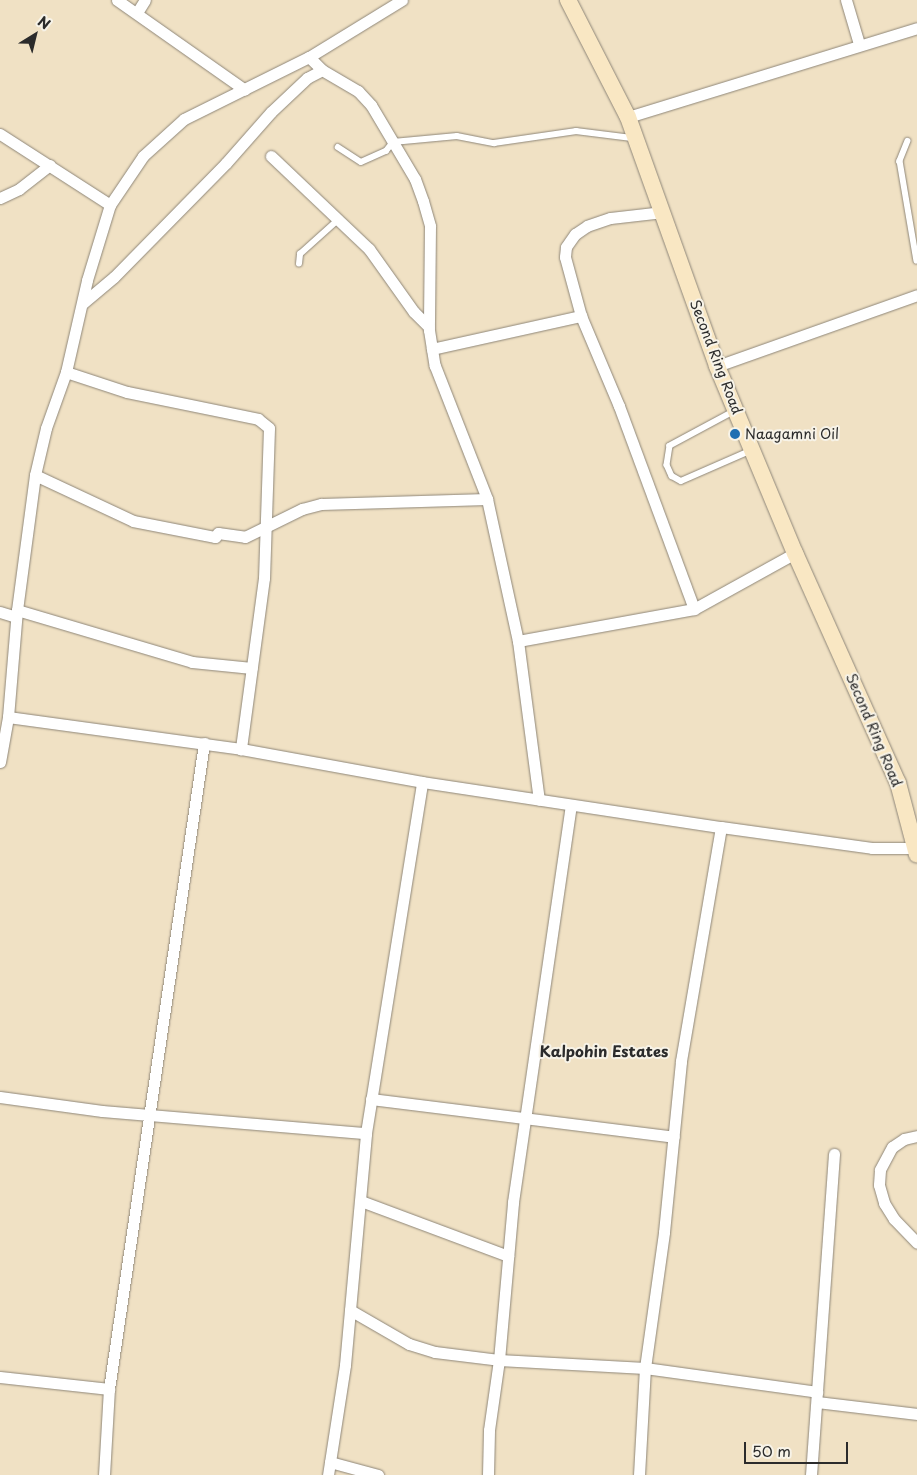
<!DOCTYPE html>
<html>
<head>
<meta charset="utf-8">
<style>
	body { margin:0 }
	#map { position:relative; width:917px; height:1475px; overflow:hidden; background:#f0e1c4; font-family:"Playpen Sans",sans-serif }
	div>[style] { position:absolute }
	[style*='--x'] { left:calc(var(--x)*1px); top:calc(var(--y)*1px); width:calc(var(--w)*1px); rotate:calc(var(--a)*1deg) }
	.roads { filter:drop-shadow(0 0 1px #8e8678) drop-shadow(0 0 1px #8e8678) }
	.lane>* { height:5.5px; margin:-2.75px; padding:0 2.75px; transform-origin:2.75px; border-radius:2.75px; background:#fff }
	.street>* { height:11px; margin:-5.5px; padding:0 5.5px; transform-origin:5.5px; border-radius:5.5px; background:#fff }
	.secondary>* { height:16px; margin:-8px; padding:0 8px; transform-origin:8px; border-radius:8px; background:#f9e7c3 }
	.dots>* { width:14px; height:14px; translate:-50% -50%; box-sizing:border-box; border:2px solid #f7f3e8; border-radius:50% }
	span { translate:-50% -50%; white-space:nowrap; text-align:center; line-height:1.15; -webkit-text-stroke:4px #f7f3e8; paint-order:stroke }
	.street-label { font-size:14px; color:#2b2b2b }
	.poi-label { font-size:14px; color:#2b2b2b }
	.left { translate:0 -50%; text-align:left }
	.neighbourhood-label { font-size:15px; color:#2b2b2b; font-weight:700 }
	.north { position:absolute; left:10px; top:10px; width:50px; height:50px; -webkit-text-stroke:4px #f7f3e8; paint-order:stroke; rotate:36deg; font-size:14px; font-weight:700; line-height:20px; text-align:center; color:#2b2b2b }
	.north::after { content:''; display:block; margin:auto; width:18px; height:22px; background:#2b2b2b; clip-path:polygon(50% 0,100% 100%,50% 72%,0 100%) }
	.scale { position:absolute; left:744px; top:1442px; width:104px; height:22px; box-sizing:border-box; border:2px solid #2b2b2b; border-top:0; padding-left:6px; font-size:15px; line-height:18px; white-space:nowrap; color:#2b2b2b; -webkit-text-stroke:4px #f7f3e8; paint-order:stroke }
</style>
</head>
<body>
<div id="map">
	<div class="roads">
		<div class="lane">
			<div style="--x:908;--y:141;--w:22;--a:112"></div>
			<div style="--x:900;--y:161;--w:101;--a:80.4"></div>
			<div style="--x:338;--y:147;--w:27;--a:33"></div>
			<div style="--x:361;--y:162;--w:27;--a:-24"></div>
			<div style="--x:386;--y:151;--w:11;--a:-52"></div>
			<div style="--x:393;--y:142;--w:64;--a:-5.4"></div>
			<div style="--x:457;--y:136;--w:38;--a:11"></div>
			<div style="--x:494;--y:143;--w:83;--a:-8.3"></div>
			<div style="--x:576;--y:131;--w:56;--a:7.1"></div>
			<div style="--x:299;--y:264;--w:10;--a:-84"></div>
			<div style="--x:300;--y:254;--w:51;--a:-41.8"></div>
			<div style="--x:735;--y:411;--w:74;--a:151.7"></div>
			<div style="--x:670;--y:446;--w:19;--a:99"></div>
			<div style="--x:667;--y:465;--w:12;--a:66"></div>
			<div style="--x:672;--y:476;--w:10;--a:29"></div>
			<div style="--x:681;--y:481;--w:75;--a:-23.5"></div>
		</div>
		<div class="street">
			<div style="--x:117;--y:0;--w:156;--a:35.1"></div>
			<div style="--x:846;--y:0;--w:46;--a:73.5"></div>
			<div style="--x:138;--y:11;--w:13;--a:-58"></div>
			<div style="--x:309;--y:57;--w:18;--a:45"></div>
			<div style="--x:322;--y:70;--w:42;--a:30.3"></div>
			<div style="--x:358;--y:91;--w:19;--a:47"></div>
			<div style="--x:371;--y:105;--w:86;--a:59.3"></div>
			<div style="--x:415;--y:179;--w:23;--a:70"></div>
			<div style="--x:423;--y:201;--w:26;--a:74"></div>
			<div style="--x:430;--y:226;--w:104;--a:90.6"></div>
			<div style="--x:429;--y:330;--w:36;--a:81"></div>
			<div style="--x:435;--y:366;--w:143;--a:68.6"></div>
			<div style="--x:487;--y:499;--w:145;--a:77.7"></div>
			<div style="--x:518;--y:641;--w:160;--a:82.5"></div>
			<div style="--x:628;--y:117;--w:302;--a:-17.1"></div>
			<div style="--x:0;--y:134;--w:131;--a:32.8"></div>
			<div style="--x:271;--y:156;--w:135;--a:43.5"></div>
			<div style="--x:369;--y:249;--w:77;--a:54.5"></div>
			<div style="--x:414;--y:312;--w:21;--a:45"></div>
			<div style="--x:0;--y:198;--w:21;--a:-25"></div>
			<div style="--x:19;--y:189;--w:39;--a:-38"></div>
			<div style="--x:663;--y:212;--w:53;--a:173.5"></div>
			<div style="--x:610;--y:218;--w:24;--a:161"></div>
			<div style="--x:587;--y:226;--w:14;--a:146"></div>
			<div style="--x:575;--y:234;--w:16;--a:125"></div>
			<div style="--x:566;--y:247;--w:10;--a:96"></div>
			<div style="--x:565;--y:257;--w:61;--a:74.8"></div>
			<div style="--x:581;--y:316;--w:98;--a:67.1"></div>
			<div style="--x:619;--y:406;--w:216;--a:69.7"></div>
			<div style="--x:83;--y:303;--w:40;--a:-40"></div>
			<div style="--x:114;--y:277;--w:160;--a:-45.5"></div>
			<div style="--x:226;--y:163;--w:68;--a:-48.6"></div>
			<div style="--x:271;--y:112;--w:50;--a:-43.4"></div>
			<div style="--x:307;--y:78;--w:17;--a:-28"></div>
			<div style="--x:432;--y:349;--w:153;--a:-12.5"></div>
			<div style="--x:717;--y:366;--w:212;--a:-19.5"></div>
			<div style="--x:66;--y:372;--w:64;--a:18.2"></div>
			<div style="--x:127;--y:392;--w:134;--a:11.6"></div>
			<div style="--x:258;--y:419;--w:14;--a:39"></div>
			<div style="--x:269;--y:428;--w:150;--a:91.9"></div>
			<div style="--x:264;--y:578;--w:173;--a:97.7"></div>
			<div style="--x:35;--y:475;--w:108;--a:25.1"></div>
			<div style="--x:133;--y:521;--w:84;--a:11"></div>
			<div style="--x:215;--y:537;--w:5;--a:-53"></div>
			<div style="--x:218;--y:533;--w:27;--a:8"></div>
			<div style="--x:245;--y:537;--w:64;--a:-26.2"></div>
			<div style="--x:302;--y:509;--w:20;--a:-15"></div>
			<div style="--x:321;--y:504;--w:166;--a:-1.7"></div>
			<div style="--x:17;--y:610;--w:183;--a:16.5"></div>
			<div style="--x:192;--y:662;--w:60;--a:5.7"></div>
			<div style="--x:0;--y:612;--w:17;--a:17"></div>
			<div style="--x:518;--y:641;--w:179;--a:-10.3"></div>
			<div style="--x:694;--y:609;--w:115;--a:-29"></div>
			<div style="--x:8;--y:717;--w:235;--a:7.8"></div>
			<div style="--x:241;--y:749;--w:184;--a:10.3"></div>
			<div style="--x:422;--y:782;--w:302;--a:8.6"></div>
			<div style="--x:721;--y:827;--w:152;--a:7.9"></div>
			<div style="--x:872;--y:848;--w:43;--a:0"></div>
			<div style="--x:0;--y:762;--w:46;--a:-79.9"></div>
			<div style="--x:8;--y:717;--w:107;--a:-85.2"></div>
			<div style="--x:17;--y:610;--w:136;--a:-82.4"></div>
			<div style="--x:35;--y:475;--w:48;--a:-76.8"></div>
			<div style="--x:46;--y:428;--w:59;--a:-70.3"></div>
			<div style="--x:66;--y:372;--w:94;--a:-77.1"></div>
			<div style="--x:87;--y:280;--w:78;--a:-73"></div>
			<div style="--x:110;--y:205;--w:59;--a:-56"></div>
			<div style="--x:143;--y:156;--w:55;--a:-42.1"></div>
			<div style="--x:184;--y:119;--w:140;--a:-26.4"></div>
			<div style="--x:309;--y:57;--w:109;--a:-31.5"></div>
			<div style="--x:0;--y:1097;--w:103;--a:7.8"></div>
			<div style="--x:102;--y:1111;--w:265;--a:4.8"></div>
			<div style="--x:371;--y:1099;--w:305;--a:7.1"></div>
			<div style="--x:917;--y:1136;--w:13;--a:167"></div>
			<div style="--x:904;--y:1139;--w:14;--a:146"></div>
			<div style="--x:892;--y:1147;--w:26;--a:118"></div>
			<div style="--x:880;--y:1170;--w:15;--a:94"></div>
			<div style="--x:879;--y:1185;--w:19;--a:74"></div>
			<div style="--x:884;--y:1203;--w:19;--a:58"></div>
			<div style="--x:894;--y:1219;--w:33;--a:46"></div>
			<div style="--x:361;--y:1201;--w:157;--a:20.5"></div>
			<div style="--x:350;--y:1310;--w:68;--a:30"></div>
			<div style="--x:409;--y:1344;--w:27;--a:17"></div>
			<div style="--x:435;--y:1352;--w:64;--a:7.1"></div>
			<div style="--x:499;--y:1360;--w:146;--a:3.1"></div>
			<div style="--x:645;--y:1368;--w:174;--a:7.9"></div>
			<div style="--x:0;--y:1377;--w:110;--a:6.3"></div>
			<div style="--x:817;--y:1402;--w:101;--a:6.8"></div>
			<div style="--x:330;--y:1462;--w:50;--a:15.2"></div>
			<div style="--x:104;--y:1475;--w:86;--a:-86.7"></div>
			<div style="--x:109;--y:1389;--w:653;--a:-81.63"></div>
			<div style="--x:328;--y:1475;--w:111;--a:-81.2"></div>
			<div style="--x:345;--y:1365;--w:233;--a:-84.8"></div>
			<div style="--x:366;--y:1133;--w:355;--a:-80.9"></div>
			<div style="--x:488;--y:1475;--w:45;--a:-88.7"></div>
			<div style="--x:489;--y:1430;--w:71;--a:-81.9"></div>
			<div style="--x:499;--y:1360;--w:159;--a:-84.9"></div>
			<div style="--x:513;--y:1202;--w:400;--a:-81.7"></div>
			<div style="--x:639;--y:1475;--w:107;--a:-86.8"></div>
			<div style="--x:645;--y:1368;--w:137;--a:-82"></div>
			<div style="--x:664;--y:1232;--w:172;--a:-84.3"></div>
			<div style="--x:681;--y:1061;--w:237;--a:-80.3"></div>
			<div style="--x:811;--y:1475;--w:322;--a:-85.9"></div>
		</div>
		<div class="secondary">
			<div style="--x:568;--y:0;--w:131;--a:62.9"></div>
			<div style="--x:628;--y:117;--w:264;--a:70.3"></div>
			<div style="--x:717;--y:366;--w:203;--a:67.4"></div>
			<div style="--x:795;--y:553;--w:252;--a:65.9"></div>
			<div style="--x:898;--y:783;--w:74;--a:75.2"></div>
		</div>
	</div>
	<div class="dots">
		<div style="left:735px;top:434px;background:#1f6fb2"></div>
	</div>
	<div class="street-label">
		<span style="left:716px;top:357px;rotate:69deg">Second Ring Road</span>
		<span style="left:874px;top:730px;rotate:67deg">Second Ring Road</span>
	</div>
	<div class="poi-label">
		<span class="left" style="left:745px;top:434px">Naagamni Oil</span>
	</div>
	<div class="neighbourhood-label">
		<span style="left:604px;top:1051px">Kalpohin Estates</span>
	</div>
	<div class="north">N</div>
	<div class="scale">50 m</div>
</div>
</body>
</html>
